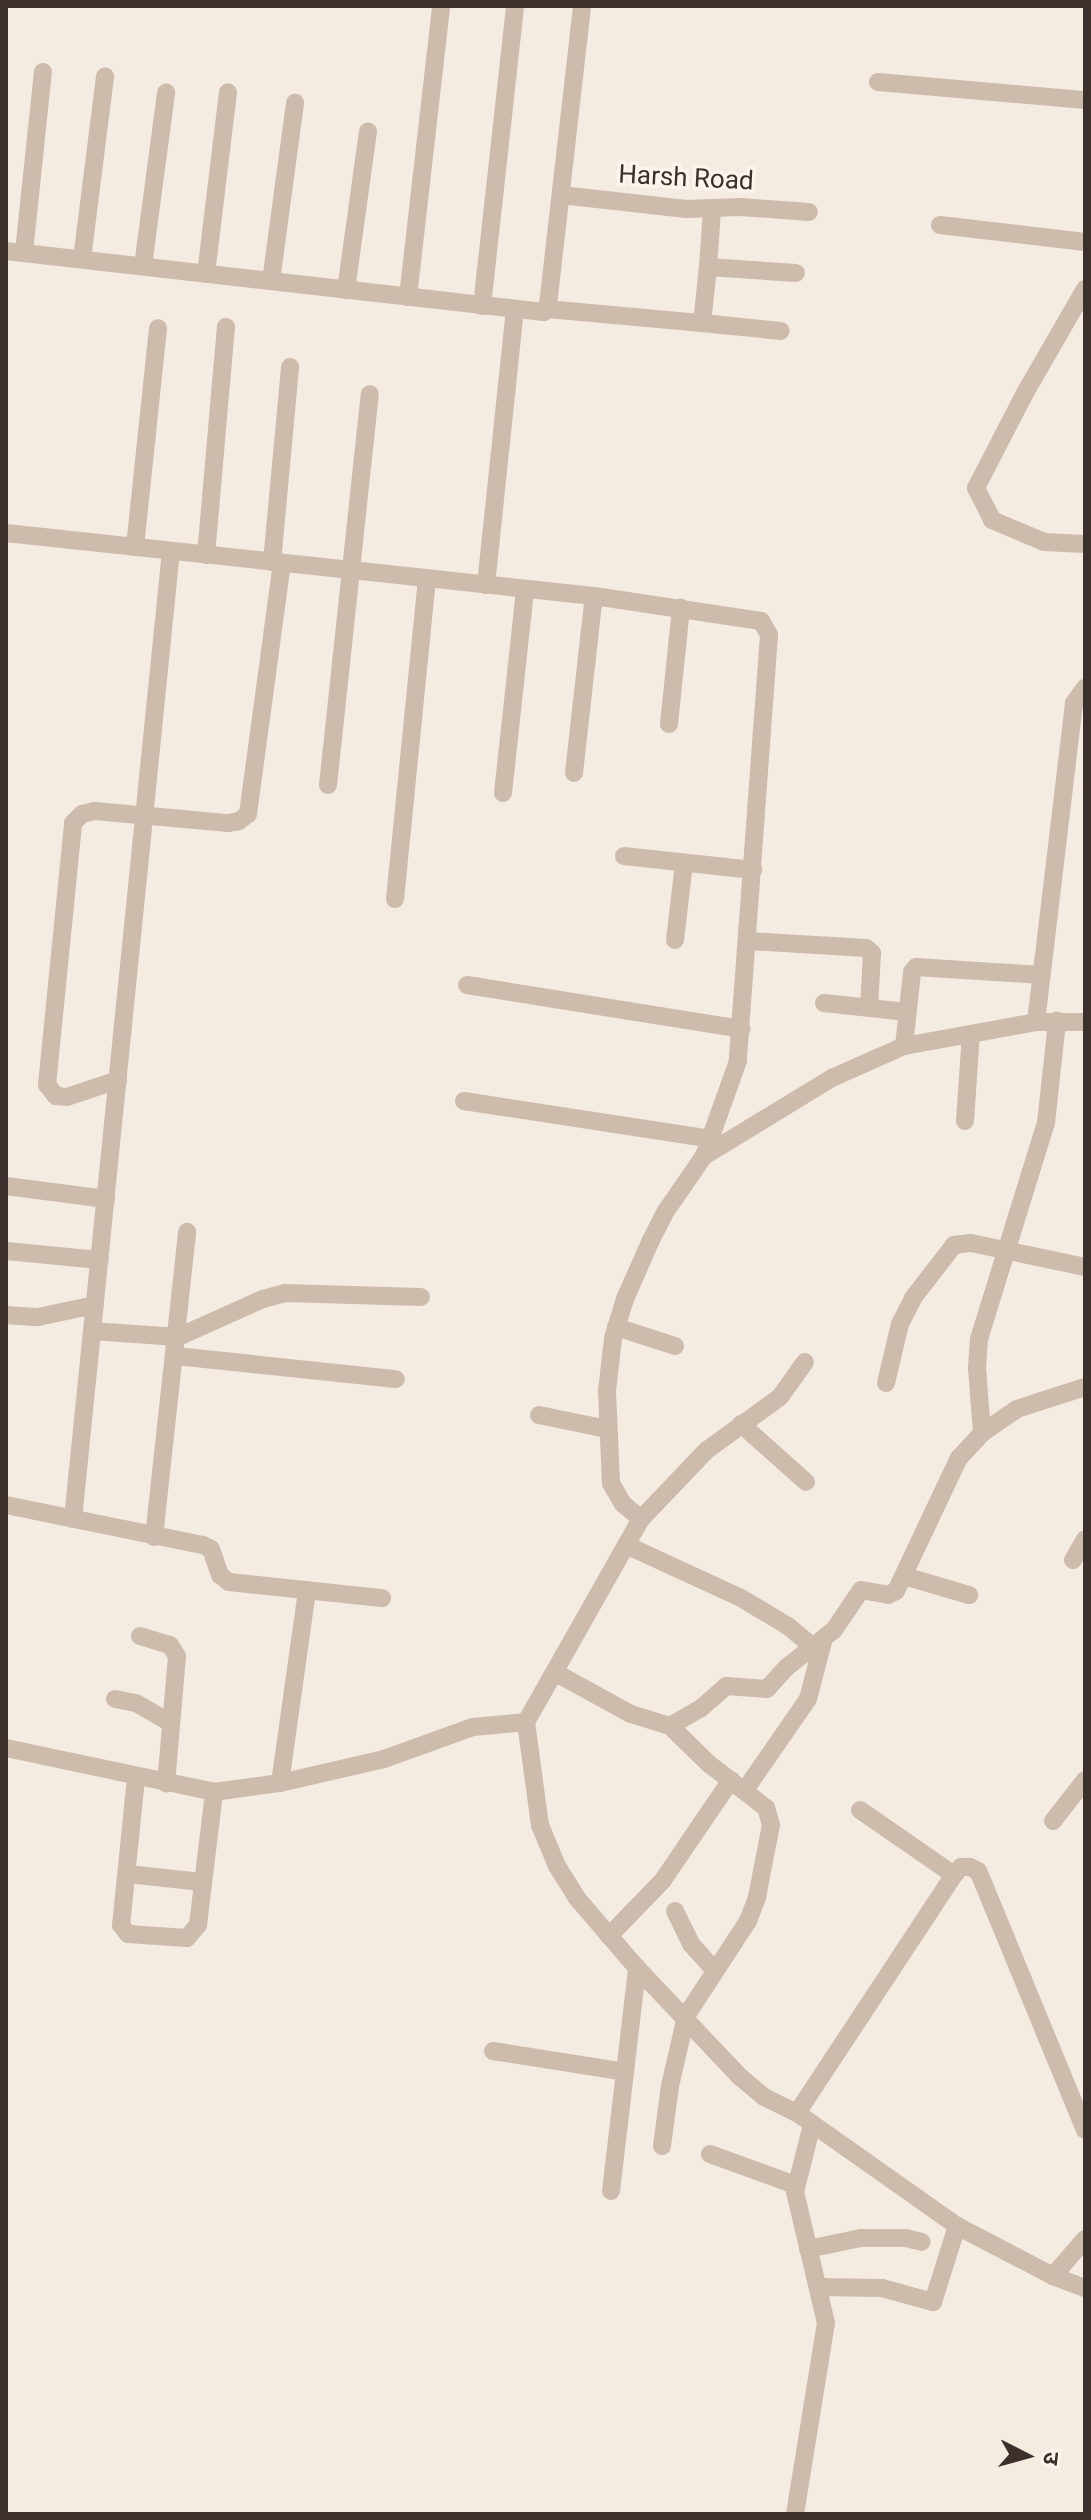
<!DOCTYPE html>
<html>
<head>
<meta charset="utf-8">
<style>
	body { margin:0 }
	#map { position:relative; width:1091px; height:2520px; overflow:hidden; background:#f4ebe1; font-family:Roboto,"Noto Sans Devanagari",sans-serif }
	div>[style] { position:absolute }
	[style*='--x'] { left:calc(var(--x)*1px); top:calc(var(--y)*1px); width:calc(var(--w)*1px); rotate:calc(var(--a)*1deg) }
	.minor>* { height:18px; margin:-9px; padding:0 9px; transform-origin:9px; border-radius:9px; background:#cdbbac }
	span { translate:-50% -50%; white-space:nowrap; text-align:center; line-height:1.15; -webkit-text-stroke:7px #fbf5ee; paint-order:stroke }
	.street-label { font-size:26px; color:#3b302b }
	.frame { position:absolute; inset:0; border:8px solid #3b302b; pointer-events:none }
	.north { position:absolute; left:987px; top:2416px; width:80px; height:80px; -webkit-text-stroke:6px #fbf5ee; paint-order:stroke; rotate:96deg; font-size:22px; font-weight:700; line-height:32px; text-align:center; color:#3b302b }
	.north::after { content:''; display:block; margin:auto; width:28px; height:36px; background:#3b302b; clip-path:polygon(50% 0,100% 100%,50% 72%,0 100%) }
</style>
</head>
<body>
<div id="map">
	<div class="minor">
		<div style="--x:878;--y:82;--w:208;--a:5"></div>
		<div style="--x:561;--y:195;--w:126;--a:6.4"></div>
		<div style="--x:686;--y:209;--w:54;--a:-2.1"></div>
		<div style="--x:740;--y:207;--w:69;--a:4.1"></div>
		<div style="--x:712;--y:210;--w:57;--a:94"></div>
		<div style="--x:708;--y:267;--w:88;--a:3.9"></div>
		<div style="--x:940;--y:225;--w:146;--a:6.7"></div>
		<div style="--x:6;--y:251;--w:541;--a:6.47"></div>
		<div style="--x:544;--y:312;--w:8;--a:-60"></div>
		<div style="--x:548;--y:305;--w:301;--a:-83.5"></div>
		<div style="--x:24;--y:252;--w:181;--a:-84"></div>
		<div style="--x:82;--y:259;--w:184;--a:-82.8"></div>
		<div style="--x:143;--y:266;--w:175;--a:-82.4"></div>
		<div style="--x:206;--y:274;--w:183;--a:-83.1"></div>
		<div style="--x:271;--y:281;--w:180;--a:-82.3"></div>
		<div style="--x:1085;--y:289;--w:118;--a:120"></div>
		<div style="--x:1026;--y:391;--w:109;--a:117.3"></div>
		<div style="--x:976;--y:488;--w:36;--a:63"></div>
		<div style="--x:992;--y:520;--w:56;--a:22.9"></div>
		<div style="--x:1044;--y:542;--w:41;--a:2.8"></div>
		<div style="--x:346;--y:290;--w:160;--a:-82.1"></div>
		<div style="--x:408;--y:297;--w:293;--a:-83.5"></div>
		<div style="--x:482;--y:306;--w:302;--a:-83.7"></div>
		<div style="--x:547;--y:309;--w:156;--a:5.2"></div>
		<div style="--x:702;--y:323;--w:56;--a:-83.9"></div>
		<div style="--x:702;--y:323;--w:79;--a:5.8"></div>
		<div style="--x:6;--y:533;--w:591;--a:6.12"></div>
		<div style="--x:594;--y:596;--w:169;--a:8.5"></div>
		<div style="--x:761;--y:621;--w:16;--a:60"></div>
		<div style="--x:769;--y:635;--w:427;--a:94.2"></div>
		<div style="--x:738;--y:1061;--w:101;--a:109.7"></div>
		<div style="--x:135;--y:547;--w:220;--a:-84"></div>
		<div style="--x:206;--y:555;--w:229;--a:-85"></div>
		<div style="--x:272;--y:562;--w:196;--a:-84.7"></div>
		<div style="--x:486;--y:585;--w:277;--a:-84"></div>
		<div style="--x:669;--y:724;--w:117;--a:-84.1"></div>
		<div style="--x:574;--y:773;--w:178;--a:-83.6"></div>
		<div style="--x:328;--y:785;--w:393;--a:-83.9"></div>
		<div style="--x:503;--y:793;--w:205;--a:-83.8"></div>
		<div style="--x:624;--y:856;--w:130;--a:6.2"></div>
		<div style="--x:395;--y:899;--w:322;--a:-84.3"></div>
		<div style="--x:675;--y:940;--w:78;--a:-83.3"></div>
		<div style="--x:748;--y:941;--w:118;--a:3.4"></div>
		<div style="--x:866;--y:948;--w:8;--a:40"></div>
		<div style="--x:872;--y:953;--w:55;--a:93.1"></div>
		<div style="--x:467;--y:985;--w:278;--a:9.1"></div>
		<div style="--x:824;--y:1003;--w:83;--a:6.2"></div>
		<div style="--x:1036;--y:1022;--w:321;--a:-83.2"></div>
		<div style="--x:1074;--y:703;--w:19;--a:-54"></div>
		<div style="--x:904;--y:1046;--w:74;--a:-83.8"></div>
		<div style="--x:912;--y:972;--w:6;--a:-51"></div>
		<div style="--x:916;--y:967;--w:126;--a:3.6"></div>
		<div style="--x:118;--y:1080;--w:54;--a:161.6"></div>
		<div style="--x:67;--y:1097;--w:11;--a:-175"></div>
		<div style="--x:56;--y:1096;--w:14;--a:-129"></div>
		<div style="--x:47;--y:1085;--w:263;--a:-84.3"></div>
		<div style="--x:73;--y:823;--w:13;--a:-45"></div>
		<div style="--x:82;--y:814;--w:13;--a:-13"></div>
		<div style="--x:95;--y:811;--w:134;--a:5.2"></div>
		<div style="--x:228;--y:823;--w:11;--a:-10"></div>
		<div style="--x:239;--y:821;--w:11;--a:-38"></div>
		<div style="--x:248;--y:814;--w:253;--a:-82.3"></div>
		<div style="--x:464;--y:1101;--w:250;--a:8.7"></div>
		<div style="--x:965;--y:1121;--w:87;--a:-86.1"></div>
		<div style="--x:6;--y:1186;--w:101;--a:7.4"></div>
		<div style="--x:6;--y:1251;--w:94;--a:5.5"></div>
		<div style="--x:6;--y:1315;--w:32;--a:4"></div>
		<div style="--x:38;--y:1317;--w:58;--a:-11.9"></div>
		<div style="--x:616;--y:1327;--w:62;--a:17.9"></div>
		<div style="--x:92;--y:1331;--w:86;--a:4"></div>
		<div style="--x:178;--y:1337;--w:93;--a:-24.1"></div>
		<div style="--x:263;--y:1299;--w:23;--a:-15"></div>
		<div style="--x:285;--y:1293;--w:136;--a:1.7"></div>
		<div style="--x:176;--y:1356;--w:221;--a:6"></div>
		<div style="--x:886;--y:1383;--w:61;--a:-76.7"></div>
		<div style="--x:900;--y:1324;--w:29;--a:-63"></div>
		<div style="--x:913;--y:1298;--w:67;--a:-52.3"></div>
		<div style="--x:954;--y:1245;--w:17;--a:-7"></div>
		<div style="--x:971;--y:1243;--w:116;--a:11.9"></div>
		<div style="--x:539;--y:1415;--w:69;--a:11.6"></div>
		<div style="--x:741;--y:1424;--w:87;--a:41.7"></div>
		<div style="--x:982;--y:1433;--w:65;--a:-94.4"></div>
		<div style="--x:977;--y:1368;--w:29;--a:-86"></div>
		<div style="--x:979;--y:1339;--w:226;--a:-72.8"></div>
		<div style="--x:1046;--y:1123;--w:103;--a:-83.8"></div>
		<div style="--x:6;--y:1505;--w:201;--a:11.5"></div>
		<div style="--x:203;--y:1545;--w:9;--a:27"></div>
		<div style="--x:211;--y:1549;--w:28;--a:71"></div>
		<div style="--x:220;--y:1575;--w:11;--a:38"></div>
		<div style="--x:229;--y:1582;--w:154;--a:6"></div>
		<div style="--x:73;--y:1519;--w:973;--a:-84.22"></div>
		<div style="--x:641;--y:1519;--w:23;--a:-140"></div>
		<div style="--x:623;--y:1504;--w:24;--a:-120"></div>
		<div style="--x:611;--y:1483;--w:92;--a:-92.5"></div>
		<div style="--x:607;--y:1391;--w:53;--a:-83.5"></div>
		<div style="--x:613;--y:1338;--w:41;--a:-72.9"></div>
		<div style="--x:625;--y:1299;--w:64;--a:-66.2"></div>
		<div style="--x:651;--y:1240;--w:33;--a:-63"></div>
		<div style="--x:666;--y:1211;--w:67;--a:-55.4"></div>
		<div style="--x:704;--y:1156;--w:150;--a:-31.4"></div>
		<div style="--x:832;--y:1078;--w:79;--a:-24"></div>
		<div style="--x:904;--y:1046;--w:134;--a:-10.3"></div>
		<div style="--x:1036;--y:1022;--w:49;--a:0"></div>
		<div style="--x:154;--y:1537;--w:307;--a:-83.8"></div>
		<div style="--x:626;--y:1545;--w:127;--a:24.7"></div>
		<div style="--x:741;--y:1598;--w:55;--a:30.8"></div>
		<div style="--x:788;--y:1626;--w:33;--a:40"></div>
		<div style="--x:1073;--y:1560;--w:24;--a:-60"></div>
		<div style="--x:904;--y:1576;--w:68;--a:16.3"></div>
		<div style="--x:140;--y:1636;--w:31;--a:17"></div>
		<div style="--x:170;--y:1645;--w:13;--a:58"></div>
		<div style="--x:177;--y:1656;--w:128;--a:94.9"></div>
		<div style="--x:556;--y:1673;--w:85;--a:28.7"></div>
		<div style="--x:631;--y:1714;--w:41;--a:17.1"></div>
		<div style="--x:670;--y:1726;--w:34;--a:-30"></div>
		<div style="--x:700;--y:1709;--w:35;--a:-41"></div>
		<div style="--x:726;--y:1686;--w:41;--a:4.2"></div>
		<div style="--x:767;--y:1689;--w:30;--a:-48"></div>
		<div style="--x:787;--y:1667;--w:60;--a:-38.2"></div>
		<div style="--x:834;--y:1630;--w:48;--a:-56"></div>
		<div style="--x:861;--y:1590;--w:27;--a:10"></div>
		<div style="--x:888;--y:1595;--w:9;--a:-27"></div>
		<div style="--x:896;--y:1591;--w:147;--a:-64.7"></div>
		<div style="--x:959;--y:1458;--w:34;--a:-47"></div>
		<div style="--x:982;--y:1433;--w:42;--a:-34.4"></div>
		<div style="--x:1017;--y:1409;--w:71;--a:-17.9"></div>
		<div style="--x:115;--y:1699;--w:21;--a:11"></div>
		<div style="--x:136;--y:1703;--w:39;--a:30"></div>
		<div style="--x:526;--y:1722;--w:104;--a:82.3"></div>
		<div style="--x:540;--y:1825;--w:44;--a:67.5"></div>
		<div style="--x:557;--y:1866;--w:36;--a:58"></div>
		<div style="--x:576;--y:1897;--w:94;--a:49.3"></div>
		<div style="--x:637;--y:1968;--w:149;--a:46.6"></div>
		<div style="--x:739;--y:2076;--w:33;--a:40"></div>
		<div style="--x:764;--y:2097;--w:37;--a:26"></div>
		<div style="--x:797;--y:2113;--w:196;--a:35.2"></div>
		<div style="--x:957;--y:2226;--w:108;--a:27.5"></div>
		<div style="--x:1053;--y:2276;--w:34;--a:21"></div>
		<div style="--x:6;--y:1748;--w:213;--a:11.9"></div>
		<div style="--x:214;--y:1792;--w:67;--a:-7.8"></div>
		<div style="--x:280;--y:1783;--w:107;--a:-13"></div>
		<div style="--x:384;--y:1759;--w:95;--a:-19.8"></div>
		<div style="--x:473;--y:1727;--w:53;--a:-5.4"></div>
		<div style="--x:526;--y:1722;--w:233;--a:-60.5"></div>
		<div style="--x:641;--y:1519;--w:95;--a:-46.3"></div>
		<div style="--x:707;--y:1450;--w:90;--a:-36"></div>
		<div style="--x:780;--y:1397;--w:43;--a:-54.5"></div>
		<div style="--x:136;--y:1778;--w:148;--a:95.8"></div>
		<div style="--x:121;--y:1925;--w:11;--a:52"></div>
		<div style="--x:128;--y:1934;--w:59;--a:3.9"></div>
		<div style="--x:187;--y:1938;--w:17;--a:-50"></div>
		<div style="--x:198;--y:1925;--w:134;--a:-83.1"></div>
		<div style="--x:280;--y:1783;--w:195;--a:-82"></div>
		<div style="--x:745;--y:1790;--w:111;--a:-55.3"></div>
		<div style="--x:808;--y:1699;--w:63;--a:-75.3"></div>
		<div style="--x:860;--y:1810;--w:114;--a:34.7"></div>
		<div style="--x:1053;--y:1821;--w:52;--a:-52"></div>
		<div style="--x:128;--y:1874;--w:74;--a:6.2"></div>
		<div style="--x:675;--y:1911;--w:37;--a:64"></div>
		<div style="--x:691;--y:1944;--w:36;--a:48"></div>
		<div style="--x:609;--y:1936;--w:78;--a:-46"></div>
		<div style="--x:663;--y:1880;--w:121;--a:-55.8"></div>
		<div style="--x:493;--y:2051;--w:134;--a:9"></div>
		<div style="--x:797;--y:2113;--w:285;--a:-56.6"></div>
		<div style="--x:954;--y:1875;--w:11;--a:-49"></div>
		<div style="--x:961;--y:1867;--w:9;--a:0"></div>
		<div style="--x:970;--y:1867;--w:9;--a:27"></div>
		<div style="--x:978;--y:1871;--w:15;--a:67"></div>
		<div style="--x:984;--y:1885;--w:265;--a:67.6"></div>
		<div style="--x:662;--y:2146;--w:61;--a:-82.4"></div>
		<div style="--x:670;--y:2086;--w:72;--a:-77.1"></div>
		<div style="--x:686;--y:2016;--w:113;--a:-56.9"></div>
		<div style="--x:748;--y:1921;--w:26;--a:-69"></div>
		<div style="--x:757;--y:1897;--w:73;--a:-79"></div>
		<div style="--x:771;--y:1825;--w:18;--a:-106"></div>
		<div style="--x:766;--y:1808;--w:72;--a:-142.3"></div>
		<div style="--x:709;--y:1764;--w:54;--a:-135.7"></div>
		<div style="--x:710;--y:2154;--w:90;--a:20"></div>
		<div style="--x:611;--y:2191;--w:225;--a:-83.3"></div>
		<div style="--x:808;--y:2249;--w:54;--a:-11.7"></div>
		<div style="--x:861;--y:2238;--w:45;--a:0"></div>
		<div style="--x:906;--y:2238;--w:16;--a:14"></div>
		<div style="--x:1053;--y:2276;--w:49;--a:-49.1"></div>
		<div style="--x:819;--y:2287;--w:63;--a:0.9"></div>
		<div style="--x:882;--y:2288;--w:53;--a:15.4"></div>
		<div style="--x:933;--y:2302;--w:80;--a:-72.5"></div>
		<div style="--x:795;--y:2514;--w:193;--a:-80.8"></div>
		<div style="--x:826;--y:2323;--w:135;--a:-103.3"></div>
		<div style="--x:795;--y:2192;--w:69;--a:-75.8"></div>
	</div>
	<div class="street-label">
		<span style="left:686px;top:178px;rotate:3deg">Harsh Road</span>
	</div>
	<div class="frame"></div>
	<div class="north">उ</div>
</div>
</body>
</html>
